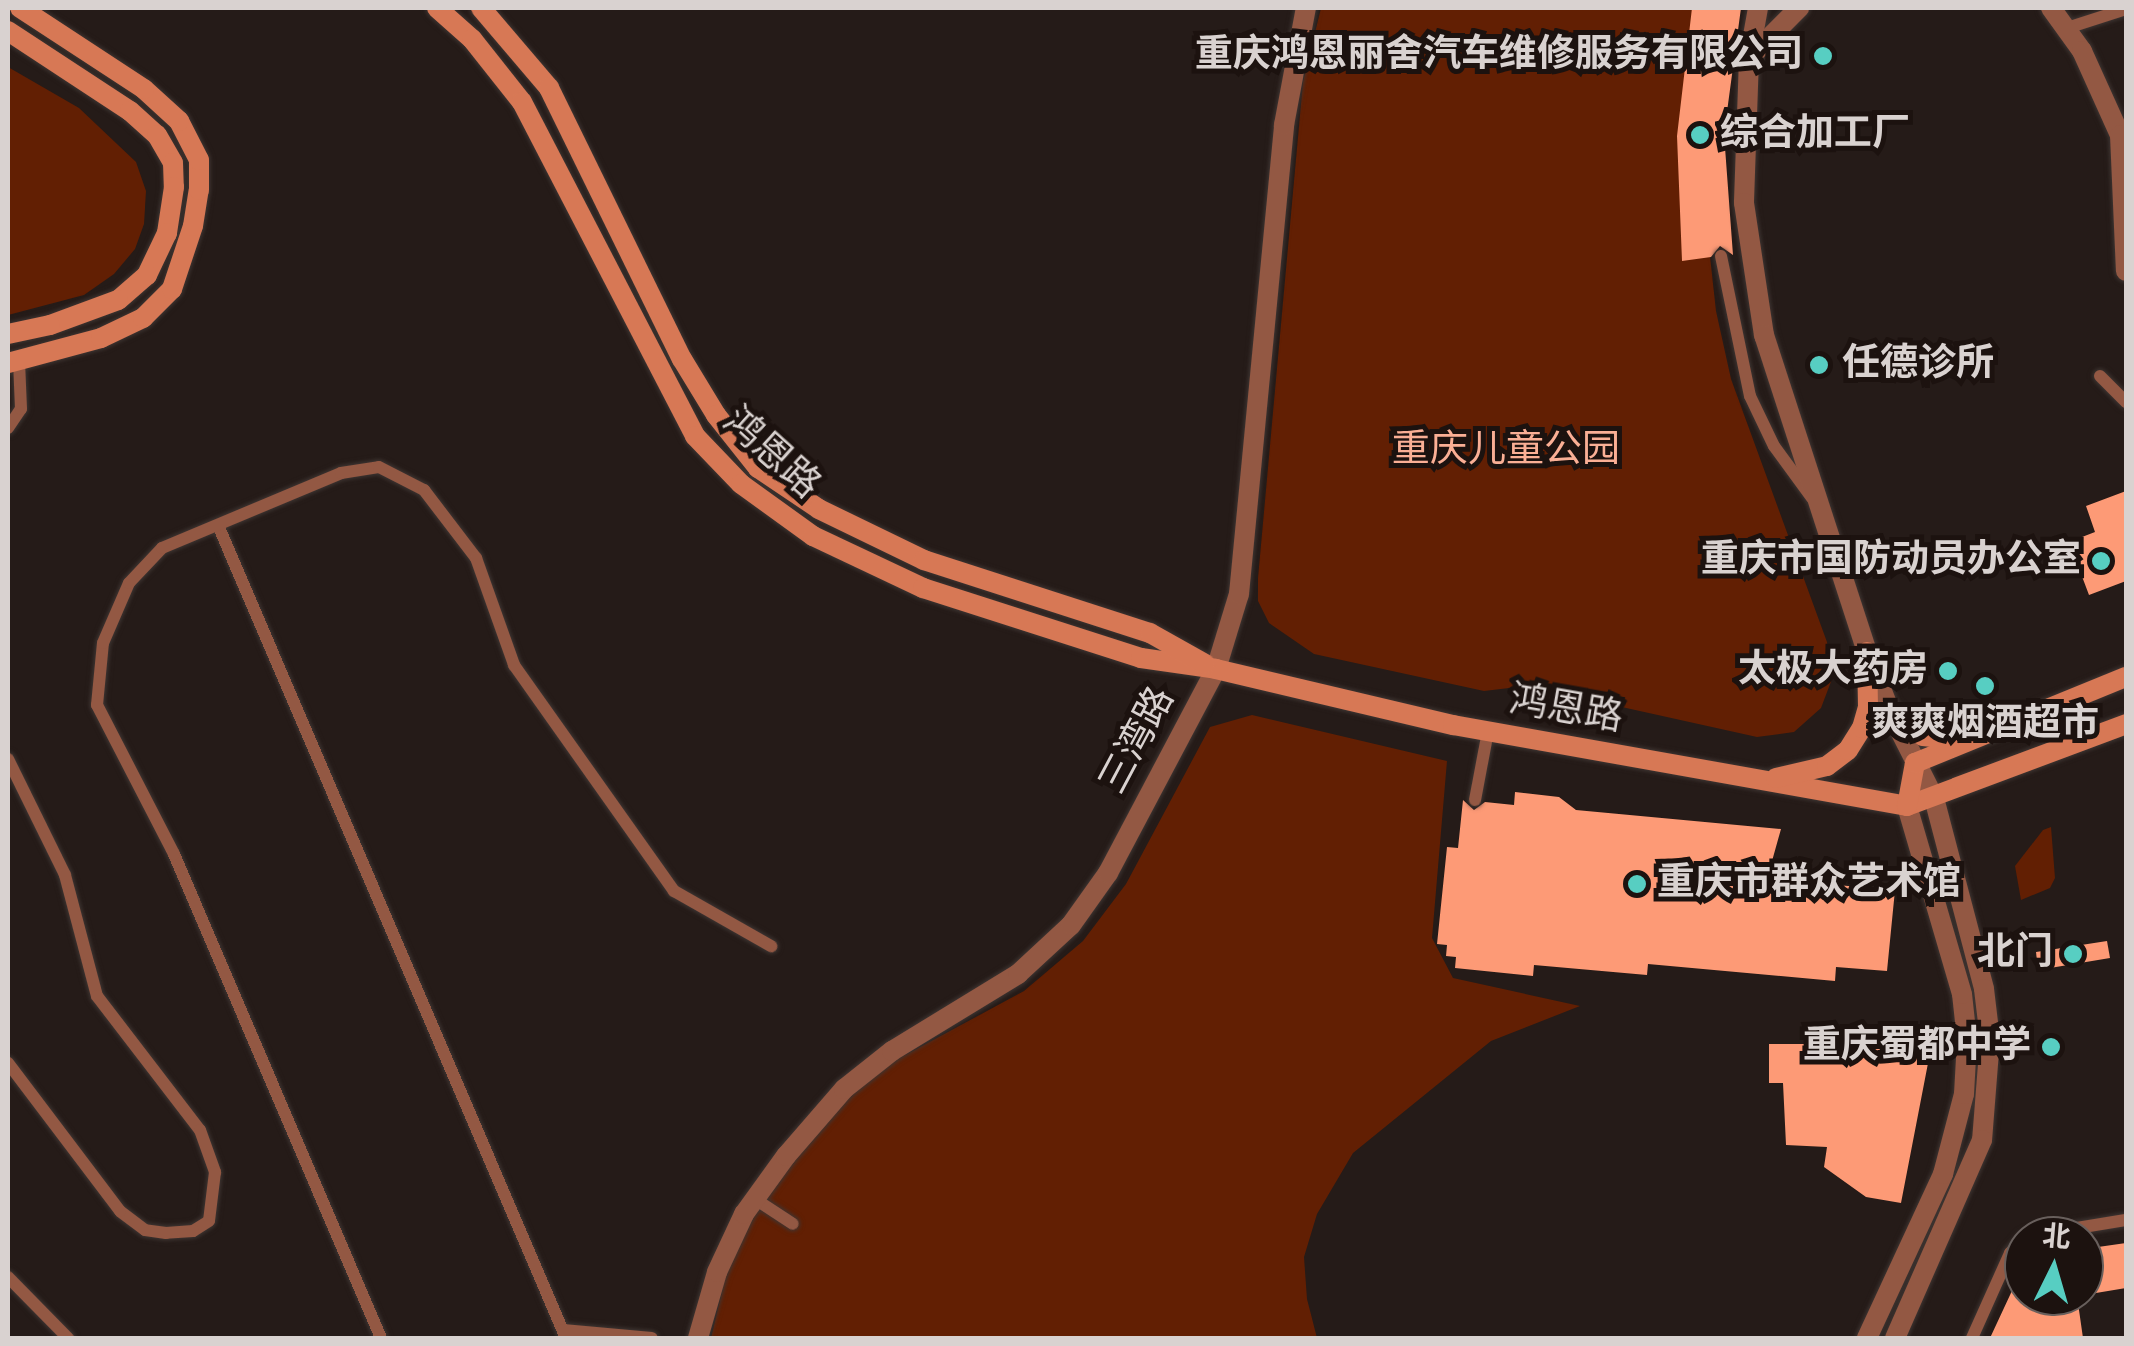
<!DOCTYPE html>
<html>
<head>
<meta charset="utf-8">
<style>
	body { margin:0 }
	#map { position:relative; width:2134px; height:1346px; overflow:hidden; background:#251b18; font-family:"Alegreya Sans","Noto Sans SC",sans-serif }
	div>[style] { position:absolute }
	[style*='--x'] { left:calc(var(--x)*1px); top:calc(var(--y)*1px); width:calc(var(--w)*1px); rotate:calc(var(--a)*1deg) }
	.green>* { inset:0; background:#621f03 }
	.building>* { inset:0; background:#fd9a76 }
	.roads { filter:drop-shadow(0 0 2px #3e3532) drop-shadow(0 0 2px #3e3532) }
	.service>* { height:12px; margin:-6px; padding:0 6px; transform-origin:6px; border-radius:6px; background:#935843 }
	.minor>* { height:20px; margin:-10px; padding:0 10px; transform-origin:10px; border-radius:10px; background:#935843 }
	.tertiary>* { height:20px; margin:-10px; padding:0 10px; transform-origin:10px; border-radius:10px; background:#935843 }
	.secondary>* { height:20px; margin:-10px; padding:0 10px; transform-origin:10px; border-radius:10px; background:#d77855 }
	.dots>* { width:28px; height:28px; translate:-50% -50%; box-sizing:border-box; border:5px solid #1c120f; border-radius:50% }
	span { translate:-50% -50%; white-space:nowrap; text-align:center; line-height:1.15; -webkit-text-stroke:10px #1c120f; paint-order:stroke }
	.poi-label { font-size:38px; color:#d9d2d0; font-weight:700 }
	.right { translate:-100% -50%; text-align:right }
	.left { translate:0 -50%; text-align:left }
	.park-label { font-size:38px; color:#faaf95 }
	.street-label { font-size:38px; color:#d9d2d0 }
	.frame { position:absolute; inset:0; border:10px solid #d9d2d0; pointer-events:none }
	.north { position:absolute; left:2004px; top:1216px; width:100px; height:100px; box-sizing:border-box; background:#1c120f; border:2px solid #685f5c; border-radius:50%; rotate:5deg; font-size:28px; font-weight:700; line-height:40px; text-align:center; color:#d9d2d0 }
	.north::after { content:''; display:block; margin:auto; width:35px; height:45px; background:#57cec2; clip-path:polygon(50% 0,100% 100%,50% 72%,0 100%) }
</style>
</head>
<body>
<div id="map">
	<div class="green">
		<div style="clip-path:polygon(1321px 8px,1718px 8px,1706px 75px,1707px 229px,1716px 311px,1731px 379px,1827px 642px,1832px 679px,1821px 708px,1794px 732px,1757px 737px,1527px 686px,1484px 691px,1314px 654px,1269px 623px,1258px 601px,1258px 578px,1303px 82px)"></div>
		<div style="clip-path:polygon(8px 67px,79px 108px,136px 162px,146px 191px,144px 224px,135px 249px,114px 274px,84px 295px,8px 315px)"></div>
		<div style="clip-path:polygon(1252px 715px,1447px 761px,1432px 938px,1453px 978px,1580px 1006px,1491px 1041px,1353px 1153px,1317px 1214px,1304px 1257px,1307px 1299px,1317px 1338px,711px 1338px,726px 1275px,752px 1220px,792px 1162px,849px 1096px,898px 1059px,1024px 991px,1083px 941px,1126px 884px,1210px 727px)"></div>
		<div style="clip-path:polygon(2051px 827px,2055px 878px,2050px 888px,2021px 900px,2015px 866px,2043px 830px)"></div>
	</div>
	<div class="building">
		<div style="clip-path:polygon(1692px 8px,1741px 8px,1724px 134px,1733px 255px,1720px 246px,1711px 257px,1682px 261px,1677px 136px)"></div>
		<div style="clip-path:polygon(2126px 491px,2126px 581px,2089px 595px,2069px 542px,2095px 532px,2086px 506px)"></div>
		<div style="clip-path:polygon(1515px 792px,1559px 797px,1576px 810px,1781px 829px,1767px 879px,1895px 890px,1887px 971px,1836px 967px,1835px 981px,1648px 964px,1647px 975px,1534px 965px,1533px 976px,1455px 968px,1456px 957px,1446px 956px,1447px 945px,1437px 944px,1447px 847px,1458px 848px,1463px 800px,1474px 810px,1485px 802px,1514px 805px)"></div>
		<div style="clip-path:polygon(2107px 941px,2110px 958px,2038px 970px,2036px 952px)"></div>
		<div style="clip-path:polygon(1935px 1027px,1901px 1203px,1866px 1197px,1824px 1167px,1827px 1147px,1786px 1145px,1783px 1083px,1769px 1083px,1769px 1044px,1820px 1044px)"></div>
		<div style="clip-path:polygon(2126px 1243px,2126px 1288px,2084px 1295px,2084px 1249px)"></div>
		<div style="clip-path:polygon(2024px 1265px,2024px 1296px,2077px 1296px,2083px 1338px,1990px 1338px)"></div>
	</div>
	<div class="roads">
		<div class="service">
			<div style="--x:2067;--y:28;--w:62;--a:-17.9"></div>
			<div style="--x:1721;--y:256;--w:143;--a:78.3"></div>
			<div style="--x:1750;--y:396;--w:55;--a:64.4"></div>
			<div style="--x:1774;--y:446;--w:64;--a:53.8"></div>
			<div style="--x:2100;--y:376;--w:37;--a:45"></div>
			<div style="--x:8;--y:428;--w:23;--a:-56"></div>
			<div style="--x:21;--y:409;--w:47;--a:-92.4"></div>
			<div style="--x:218;--y:525;--w:884;--a:66.83"></div>
			<div style="--x:8;--y:759;--w:129;--a:63.8"></div>
			<div style="--x:65;--y:875;--w:125;--a:75.2"></div>
			<div style="--x:97;--y:996;--w:169;--a:52.5"></div>
			<div style="--x:200;--y:1130;--w:45;--a:70.3"></div>
			<div style="--x:215;--y:1172;--w:49;--a:97"></div>
			<div style="--x:209;--y:1221;--w:19;--a:148"></div>
			<div style="--x:193;--y:1231;--w:27;--a:176"></div>
			<div style="--x:166;--y:1233;--w:21;--a:-172"></div>
			<div style="--x:145;--y:1230;--w:31;--a:-143"></div>
			<div style="--x:120;--y:1211;--w:186;--a:-127.1"></div>
			<div style="--x:1475;--y:800;--w:70;--a:-79.3"></div>
			<div style="--x:755;--y:1199;--w:45;--a:33.3"></div>
			<div style="--x:2028;--y:1236;--w:99;--a:-9.3"></div>
			<div style="--x:8;--y:1277;--w:86;--a:45.5"></div>
			<div style="--x:563;--y:1330;--w:89;--a:5.1"></div>
			<div style="--x:381;--y:1338;--w:526;--a:-113.16"></div>
			<div style="--x:174;--y:854;--w:168;--a:-117.3"></div>
			<div style="--x:97;--y:705;--w:62;--a:-84.5"></div>
			<div style="--x:103;--y:643;--w:65;--a:-66.6"></div>
			<div style="--x:129;--y:583;--w:48;--a:-46.7"></div>
			<div style="--x:162;--y:548;--w:194;--a:-22.7"></div>
			<div style="--x:341;--y:473;--w:38;--a:-9"></div>
			<div style="--x:379;--y:467;--w:51;--a:27.1"></div>
			<div style="--x:424;--y:490;--w:86;--a:52.6"></div>
			<div style="--x:476;--y:558;--w:114;--a:70.4"></div>
			<div style="--x:514;--y:665;--w:277;--a:54.7"></div>
			<div style="--x:674;--y:891;--w:112;--a:29.6"></div>
			<div style="--x:1972;--y:1338;--w:93;--a:-65.9"></div>
			<div style="--x:2010;--y:1253;--w:21;--a:-47"></div>
		</div>
		<div class="minor">
			<div style="--x:2051;--y:8;--w:53;--a:54.2"></div>
			<div style="--x:2082;--y:51;--w:92;--a:65.7"></div>
			<div style="--x:2120;--y:135;--w:136;--a:87.5"></div>
			<div style="--x:1749;--y:58;--w:71;--a:-45"></div>
		</div>
		<div class="tertiary">
			<div style="--x:1758;--y:8;--w:51;--a:100.2"></div>
			<div style="--x:1749;--y:58;--w:145;--a:92"></div>
			<div style="--x:1744;--y:203;--w:134;--a:81.4"></div>
			<div style="--x:1764;--y:335;--w:333;--a:72"></div>
			<div style="--x:1867;--y:652;--w:61;--a:68.9"></div>
			<div style="--x:1889;--y:709;--w:100;--a:63.2"></div>
			<div style="--x:1934;--y:798;--w:197;--a:75.3"></div>
			<div style="--x:1984;--y:989;--w:50;--a:83.2"></div>
			<div style="--x:1990;--y:1039;--w:101;--a:94.5"></div>
			<div style="--x:1982;--y:1140;--w:216;--a:113.7"></div>
			<div style="--x:698;--y:1338;--w:69;--a:-73.9"></div>
			<div style="--x:717;--y:1272;--w:64;--a:-65"></div>
			<div style="--x:744;--y:1214;--w:72;--a:-54.1"></div>
			<div style="--x:786;--y:1156;--w:89;--a:-49.1"></div>
			<div style="--x:844;--y:1089;--w:61;--a:-38.4"></div>
			<div style="--x:892;--y:1051;--w:148;--a:-31.4"></div>
			<div style="--x:1018;--y:974;--w:72;--a:-42.8"></div>
			<div style="--x:1071;--y:925;--w:64;--a:-54.6"></div>
			<div style="--x:1108;--y:873;--w:231;--a:-62.1"></div>
			<div style="--x:1216;--y:669;--w:78;--a:-73"></div>
			<div style="--x:1239;--y:594;--w:471;--a:-84.5"></div>
			<div style="--x:1284;--y:125;--w:119;--a:-79.4"></div>
			<div style="--x:1867;--y:1338;--w:181;--a:-65.1"></div>
			<div style="--x:1943;--y:1174;--w:83;--a:-75.3"></div>
			<div style="--x:1964;--y:1094;--w:54;--a:-86.8"></div>
			<div style="--x:1967;--y:1040;--w:46;--a:-96.2"></div>
			<div style="--x:1962;--y:994;--w:196;--a:-106.3"></div>
		</div>
		<div class="secondary">
			<div style="--x:437;--y:8;--w:47;--a:41.5"></div>
			<div style="--x:472;--y:39;--w:80;--a:51.6"></div>
			<div style="--x:522;--y:102;--w:376;--a:62.6"></div>
			<div style="--x:695;--y:436;--w:66;--a:46.2"></div>
			<div style="--x:741;--y:484;--w:89;--a:35.8"></div>
			<div style="--x:813;--y:536;--w:122;--a:25.3"></div>
			<div style="--x:923;--y:588;--w:229;--a:17.8"></div>
			<div style="--x:1141;--y:658;--w:76;--a:8.3"></div>
			<div style="--x:1216;--y:669;--w:244;--a:13.3"></div>
			<div style="--x:1453;--y:725;--w:461;--a:10.1"></div>
			<div style="--x:1907;--y:806;--w:234;--a:-20.5"></div>
			<div style="--x:481;--y:8;--w:105;--a:49.6"></div>
			<div style="--x:549;--y:88;--w:302;--a:63.9"></div>
			<div style="--x:682;--y:359;--w:66;--a:58.7"></div>
			<div style="--x:716;--y:415;--w:68;--a:51.6"></div>
			<div style="--x:758;--y:468;--w:73;--a:33.9"></div>
			<div style="--x:819;--y:509;--w:117;--a:25.9"></div>
			<div style="--x:924;--y:560;--w:237;--a:17.9"></div>
			<div style="--x:1150;--y:633;--w:63;--a:29.4"></div>
			<div style="--x:8;--y:31;--w:146;--a:33.3"></div>
			<div style="--x:130;--y:111;--w:36;--a:42"></div>
			<div style="--x:157;--y:135;--w:32;--a:60"></div>
			<div style="--x:173;--y:163;--w:24;--a:88"></div>
			<div style="--x:174;--y:187;--w:47;--a:98.7"></div>
			<div style="--x:167;--y:233;--w:47;--a:115.5"></div>
			<div style="--x:147;--y:275;--w:38;--a:139"></div>
			<div style="--x:118;--y:300;--w:72;--a:159.8"></div>
			<div style="--x:50;--y:325;--w:43;--a:167.9"></div>
			<div style="--x:8;--y:363;--w:96;--a:-15"></div>
			<div style="--x:101;--y:338;--w:47;--a:-25.5"></div>
			<div style="--x:143;--y:318;--w:41;--a:-45"></div>
			<div style="--x:172;--y:289;--w:66;--a:-71.6"></div>
			<div style="--x:193;--y:226;--w:36;--a:-81"></div>
			<div style="--x:199;--y:190;--w:30;--a:-90"></div>
			<div style="--x:199;--y:160;--w:44;--a:-117.1"></div>
			<div style="--x:179;--y:121;--w:47;--a:-137.6"></div>
			<div style="--x:144;--y:89;--w:148;--a:-146.8"></div>
			<div style="--x:1889;--y:709;--w:43;--a:38.5"></div>
			<div style="--x:1923;--y:736;--w:37;--a:6"></div>
			<div style="--x:1776;--y:778;--w:52;--a:-13.2"></div>
			<div style="--x:1827;--y:766;--w:26;--a:-37"></div>
			<div style="--x:1848;--y:750;--w:26;--a:-58"></div>
			<div style="--x:1862;--y:728;--w:22;--a:-74"></div>
			<div style="--x:1868;--y:707;--w:55;--a:-91"></div>
			<div style="--x:1907;--y:806;--w:44;--a:-79.5"></div>
			<div style="--x:1915;--y:763;--w:228;--a:-22.2"></div>
		</div>
	</div>
	<div class="dots">
		<div style="left:1823px;top:56px;background:#57cec2"></div>
		<div style="left:1700px;top:135px;background:#57cec2"></div>
		<div style="left:1819px;top:365px;background:#57cec2"></div>
		<div style="left:2101px;top:561px;background:#57cec2"></div>
		<div style="left:1948px;top:671px;background:#57cec2"></div>
		<div style="left:1985px;top:686px;background:#57cec2"></div>
		<div style="left:1637px;top:884px;background:#57cec2"></div>
		<div style="left:2073px;top:954px;background:#57cec2"></div>
		<div style="left:2051px;top:1047px;background:#57cec2"></div>
	</div>
	<div class="poi-label">
		<span class="right" style="left:1803px;top:56px">重庆鸿恩丽舍汽车维修服务有限公司</span>
		<span class="left" style="left:1720px;top:135px">综合加工厂</span>
		<span class="left" style="left:1842px;top:365px">任德诊所</span>
		<span class="right" style="left:2081px;top:561px">重庆市国防动员办公室</span>
		<span class="right" style="left:1928px;top:671px">太极大药房</span>
		<span style="left:1985px;top:725px">爽爽烟酒超市</span>
		<span class="left" style="left:1657px;top:884px">重庆市群众艺术馆</span>
		<span class="right" style="left:2053px;top:954px">北门</span>
		<span class="right" style="left:2031px;top:1047px">重庆蜀都中学</span>
	</div>
	<div class="park-label">
		<span style="left:1506px;top:451px">重庆儿童公园</span>
	</div>
	<div class="street-label">
		<span style="left:771px;top:454px;rotate:42deg">鸿恩路</span>
		<span style="left:1566px;top:710px;rotate:10deg">鸿恩路</span>
		<span style="left:1138px;top:741px;rotate:-62deg">三湾路</span>
	</div>
	<div class="frame"></div>
	<div class="north">北</div>
</div>
</body>
</html>
